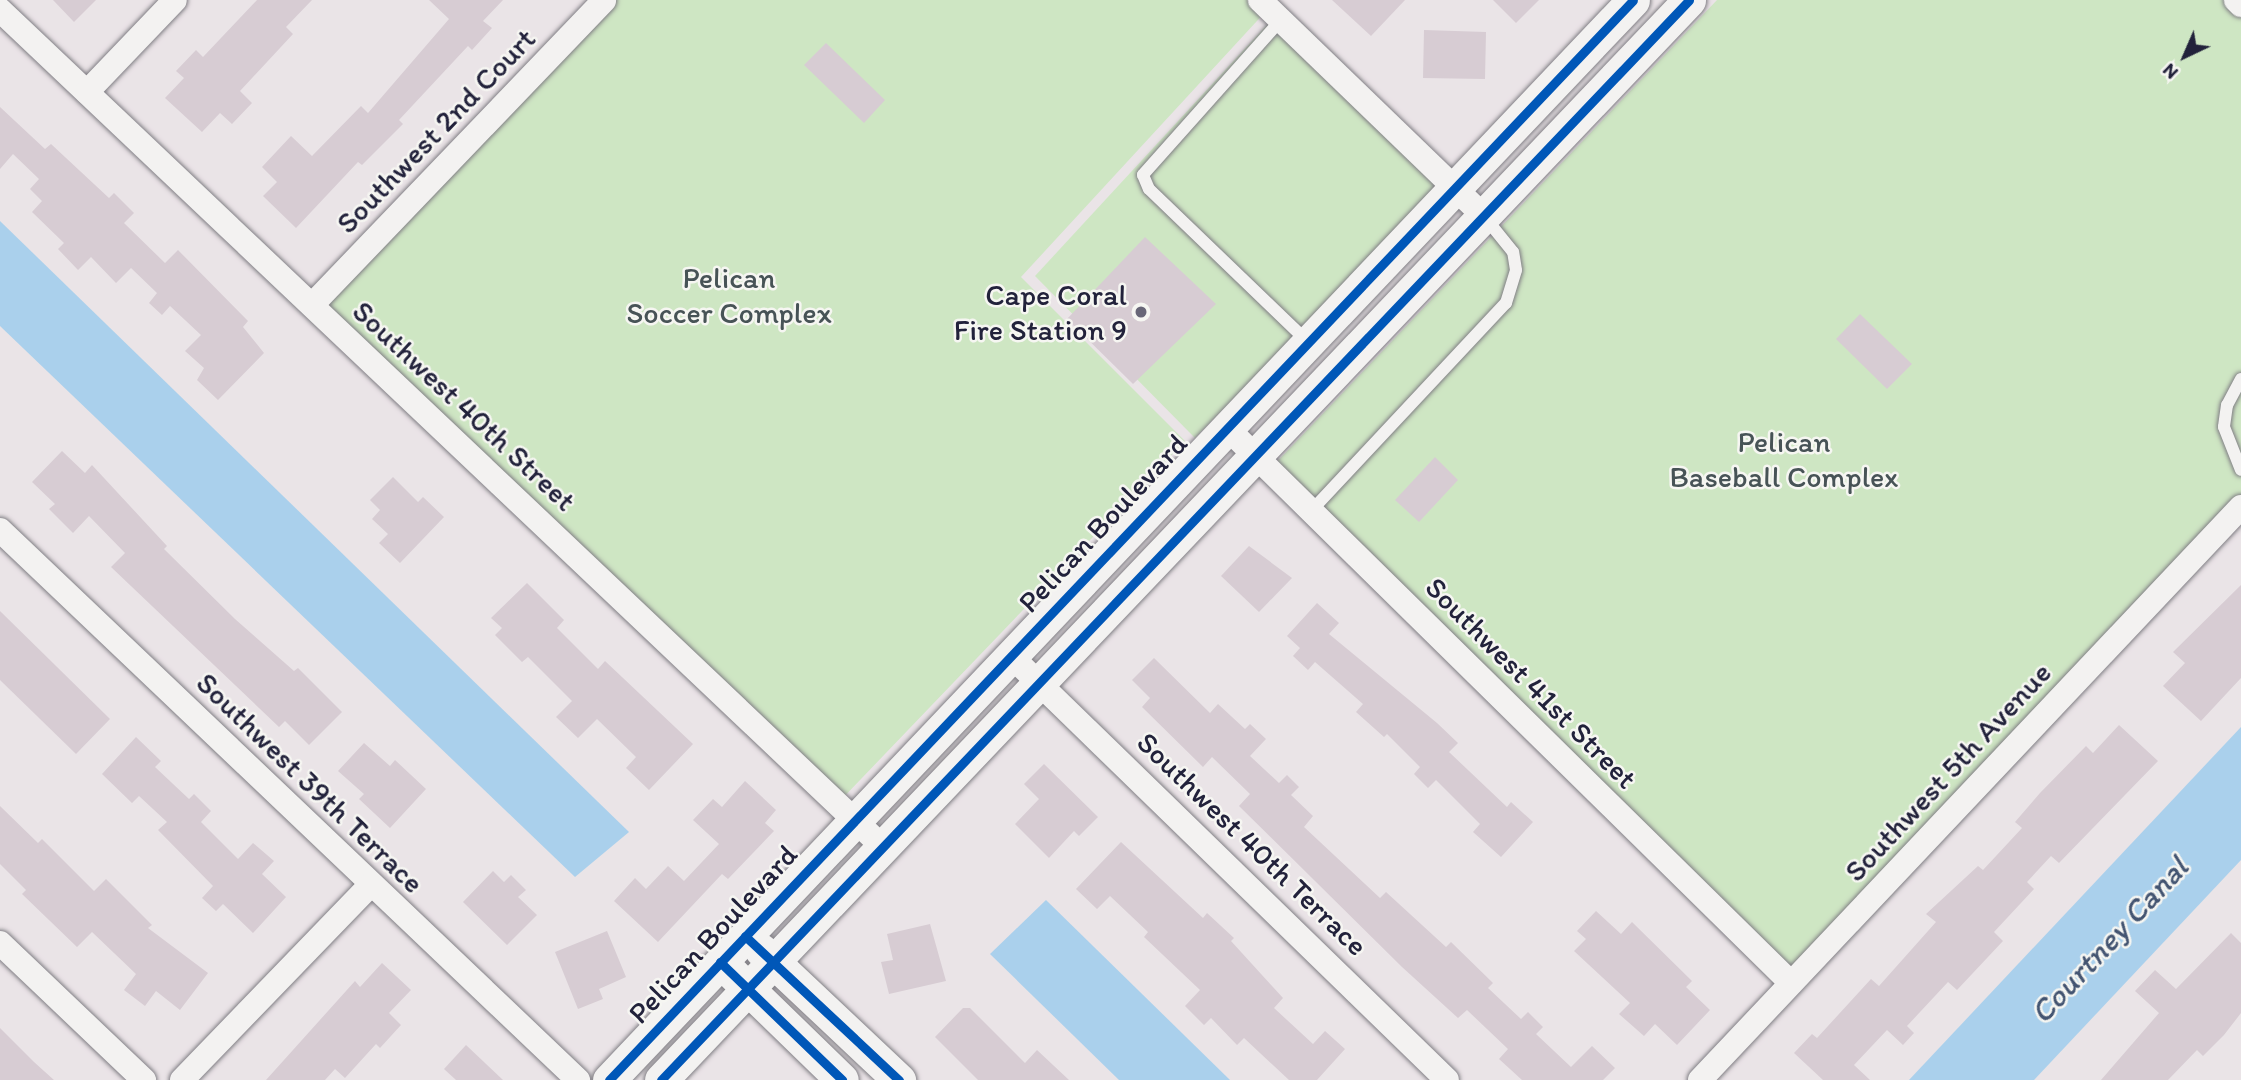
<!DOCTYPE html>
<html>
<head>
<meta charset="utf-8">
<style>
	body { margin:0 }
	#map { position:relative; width:2241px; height:1080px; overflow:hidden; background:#eae4e7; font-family:Itim,sans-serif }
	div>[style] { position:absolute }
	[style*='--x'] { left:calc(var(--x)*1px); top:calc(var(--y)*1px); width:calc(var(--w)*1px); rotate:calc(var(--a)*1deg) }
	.green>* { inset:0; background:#cee6c3 }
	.water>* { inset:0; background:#aad0ec }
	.building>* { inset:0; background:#d7ccd3 }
	.roads { filter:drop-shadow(0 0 2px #807e84) drop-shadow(0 0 2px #807e84) }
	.lane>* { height:12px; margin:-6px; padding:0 6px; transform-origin:6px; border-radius:6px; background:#f3f2f1 }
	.street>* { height:24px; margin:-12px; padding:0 12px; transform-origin:12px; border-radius:12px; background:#f3f2f1 }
	.secondary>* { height:33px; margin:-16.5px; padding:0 16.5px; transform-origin:16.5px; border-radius:16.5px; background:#f3f2f1 }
	.cycleway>* { height:9px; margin:-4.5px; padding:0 4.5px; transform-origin:4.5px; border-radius:4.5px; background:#0057b8 }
	.dots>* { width:19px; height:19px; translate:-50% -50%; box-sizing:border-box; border:4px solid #f6f6f2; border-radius:50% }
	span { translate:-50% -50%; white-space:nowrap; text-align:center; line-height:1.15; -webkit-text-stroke:5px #f6f6f2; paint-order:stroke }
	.street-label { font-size:30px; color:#22223b }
	.park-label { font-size:30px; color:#475356 }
	.poi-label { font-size:30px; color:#22223b }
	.right { translate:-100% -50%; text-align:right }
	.water-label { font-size:32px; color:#435471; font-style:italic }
	.north { position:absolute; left:2150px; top:21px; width:70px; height:70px; -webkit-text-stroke:5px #f6f6f2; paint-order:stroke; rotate:224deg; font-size:19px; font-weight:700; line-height:28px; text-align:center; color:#22223b }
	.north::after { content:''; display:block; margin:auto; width:24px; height:32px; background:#22223b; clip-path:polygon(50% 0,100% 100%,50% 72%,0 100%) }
</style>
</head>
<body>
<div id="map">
	<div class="green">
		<div style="clip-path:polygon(605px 0,1259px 0,1268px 9px,1021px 277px,1185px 441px,838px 803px,312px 305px)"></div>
		<div style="clip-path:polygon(1717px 0,2234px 0,2241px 7px,2241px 507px,1791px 983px,1270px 469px)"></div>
		<div style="clip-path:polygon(1275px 16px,1446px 181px,1195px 438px,1035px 276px)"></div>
	</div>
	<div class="water">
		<div style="clip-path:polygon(0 221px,629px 832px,575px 877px,0 326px)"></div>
		<div style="clip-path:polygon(2241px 727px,2241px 860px,2034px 1080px,1909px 1080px)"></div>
		<div style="clip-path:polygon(1046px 900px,1230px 1080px,1119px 1080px,990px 954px)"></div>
	</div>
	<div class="building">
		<div style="clip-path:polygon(53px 0,96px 0,74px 22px)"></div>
		<div style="clip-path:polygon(257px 0,312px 0,286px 27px,293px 34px,240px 91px,252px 103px,232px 124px,220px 113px,202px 132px,165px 98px,184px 78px,176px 71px,196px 50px,203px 57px)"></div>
		<div style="clip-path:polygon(429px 0,503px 0,483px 21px,492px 28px,472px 50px,468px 46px,399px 120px,403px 124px,362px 165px,358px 162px,296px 228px,263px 196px,277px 182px,262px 167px,291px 136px,312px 156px,361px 106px,368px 113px,449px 19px)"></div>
		<div style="clip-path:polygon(1332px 0,1405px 0,1371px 36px)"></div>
		<div style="clip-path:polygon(1493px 0,1539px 0,1516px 23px)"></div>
		<div style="clip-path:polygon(1424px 30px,1486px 32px,1485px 79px,1423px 78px)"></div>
		<div style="clip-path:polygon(826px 43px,885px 100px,864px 123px,804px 65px)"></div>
		<div style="clip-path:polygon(0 107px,45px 149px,51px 144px,109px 198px,114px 193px,134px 213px,124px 223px,165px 263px,178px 250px,248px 321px,243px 327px,264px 353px,218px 400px,197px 380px,204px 368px,185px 351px,201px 335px,170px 306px,162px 315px,149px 303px,157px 293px,131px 268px,116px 283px,91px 257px,78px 270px,58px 249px,64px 243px,32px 212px,42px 201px,30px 189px,39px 179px,13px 154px,0 169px)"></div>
		<div style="clip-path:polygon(1145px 237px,1216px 304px,1133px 384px,1067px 319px)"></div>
		<div style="clip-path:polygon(1860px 314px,1912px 364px,1887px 389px,1836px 339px)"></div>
		<div style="clip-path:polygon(62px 451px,85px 473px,92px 465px,167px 546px,164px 549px,235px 619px,294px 671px,298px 668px,342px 712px,309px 745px,285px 721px,279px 727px,111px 567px,125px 553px,89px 516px,73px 533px,49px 509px,55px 504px,32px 482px)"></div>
		<div style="clip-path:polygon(1435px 457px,1458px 480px,1419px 522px,1395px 500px)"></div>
		<div style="clip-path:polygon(393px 477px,418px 502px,423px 497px,444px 517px,400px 563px,379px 543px,388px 534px,372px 519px,380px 510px,370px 500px)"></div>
		<div style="clip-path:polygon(1249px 546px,1292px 578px,1259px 612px,1221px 576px)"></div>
		<div style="clip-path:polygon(527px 583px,564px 620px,557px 628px,598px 669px,605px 661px,693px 744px,649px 790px,626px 768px,636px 757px,597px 719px,578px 738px,556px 717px,572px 701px,528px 657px,522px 662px,495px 635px,502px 628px,491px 618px)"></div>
		<div style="clip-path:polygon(2241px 585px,2241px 678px,2201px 721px,2163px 686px,2185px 663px,2173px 652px)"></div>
		<div style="clip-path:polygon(1317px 603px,1339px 623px,1329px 634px,1437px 723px,1458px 743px,1449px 752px,1507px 807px,1511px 802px,1533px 822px,1501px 857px,1473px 832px,1480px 824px,1436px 780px,1428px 788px,1414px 774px,1420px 767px,1387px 734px,1384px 737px,1356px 712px,1363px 704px,1315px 662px,1308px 670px,1293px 656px,1300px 648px,1287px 636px)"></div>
		<div style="clip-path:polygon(0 611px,110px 719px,76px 754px,0 680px)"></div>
		<div style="clip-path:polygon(1154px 658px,1210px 713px,1218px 704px,1245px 729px,1250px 724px,1266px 739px,1250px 756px,1279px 783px,1287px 775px,1299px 787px,1291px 795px,1313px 816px,1304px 827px,1380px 898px,1386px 892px,1446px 947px,1451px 942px,1493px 983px,1488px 988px,1521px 1019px,1528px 1012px,1543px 1027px,1536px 1034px,1571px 1067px,1592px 1046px,1615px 1068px,1603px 1080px,1522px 1080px,1499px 1059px,1508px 1049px,1467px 1010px,1458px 1018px,1402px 967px,1239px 806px,1250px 794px,1212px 757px,1203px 767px,1142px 707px,1150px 698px,1132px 680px)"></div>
		<div style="clip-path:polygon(2119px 725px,2158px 761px,2059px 863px,2051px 856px,2027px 882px,2034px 889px,1994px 932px,2003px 941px,1957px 990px,1948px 982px,1907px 1026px,1914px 1033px,1903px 1045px,1887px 1030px,1854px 1065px,1870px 1080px,1823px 1080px,1794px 1053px,1812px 1034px,1817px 1038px,1871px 979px,1879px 986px,1936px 922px,1926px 914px,1978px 866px,1983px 870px,2022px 828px,2015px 822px,2040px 793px,2086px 746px,2093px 753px)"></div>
		<div style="clip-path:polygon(136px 737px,161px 761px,155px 767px,189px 799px,194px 794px,211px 811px,201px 822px,238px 859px,253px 843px,274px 861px,262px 874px,286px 897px,253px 933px,223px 904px,216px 911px,202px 898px,213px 886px,158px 830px,167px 822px,139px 796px,132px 803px,102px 774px)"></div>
		<div style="clip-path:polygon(364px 743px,390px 766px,395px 760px,426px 789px,390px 828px,359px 799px,364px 794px,338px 771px)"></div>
		<div style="clip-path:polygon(1044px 764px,1098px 817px,1079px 836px,1074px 831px,1049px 858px,1015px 824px,1039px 799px,1024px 784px)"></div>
		<div style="clip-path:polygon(745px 781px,776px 810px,765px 823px,774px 831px,728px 879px,722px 874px,658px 942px,614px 901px,635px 878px,646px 889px,668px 866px,684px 881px,719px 844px,693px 820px,713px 799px,722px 807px)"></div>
		<div style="clip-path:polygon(0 806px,38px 843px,42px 839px,94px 891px,106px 879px,152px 925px,148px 928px,208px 973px,180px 1010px,156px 991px,145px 1006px,124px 990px,136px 974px,92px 932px,77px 947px,22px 894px,26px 890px,0 864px)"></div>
		<div style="clip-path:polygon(1121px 842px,1203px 918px,1207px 913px,1234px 938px,1231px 941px,1283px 998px,1274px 1008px,1313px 1044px,1325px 1031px,1345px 1049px,1317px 1080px,1289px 1080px,1244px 1038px,1237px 1045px,1211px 1018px,1204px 1025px,1185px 1006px,1200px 990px,1144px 937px,1148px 932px,1110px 896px,1097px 909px,1076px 889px)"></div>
		<div style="clip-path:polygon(493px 871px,504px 882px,511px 875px,526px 890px,518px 897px,537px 915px,507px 945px,463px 902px)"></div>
		<div style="clip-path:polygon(1596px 911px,1621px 934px,1632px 922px,1692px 981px,1686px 987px,1710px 1010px,1677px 1045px,1655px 1024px,1644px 1036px,1619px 1014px,1630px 1003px,1574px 951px,1586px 939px,1577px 931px)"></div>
		<div style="clip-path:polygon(930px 924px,946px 981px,889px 994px,881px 962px,893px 960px,887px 934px)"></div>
		<div style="clip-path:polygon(607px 931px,626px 977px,599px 989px,603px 999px,578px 1009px,555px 952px)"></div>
		<div style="clip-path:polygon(2231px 933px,2241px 943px,2241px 1013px,2224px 1035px,2203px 1056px,2197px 1050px,2168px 1080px,2101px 1080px,2159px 1013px,2135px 991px,2155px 970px,2176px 989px)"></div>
		<div style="clip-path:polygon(382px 963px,411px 990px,389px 1013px,401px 1025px,380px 1048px,376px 1044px,345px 1078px,335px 1069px,325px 1080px,266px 1080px,355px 981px,360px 987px)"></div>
		<div style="clip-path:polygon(963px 1008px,970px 1008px,1025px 1063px,1037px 1050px,1069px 1080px,978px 1080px,935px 1037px)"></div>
		<div style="clip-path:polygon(0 1028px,34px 1062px,54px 1080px,0 1080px)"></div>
		<div style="clip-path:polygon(466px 1045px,503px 1080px,456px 1080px,444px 1069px)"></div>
	</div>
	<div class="roads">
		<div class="lane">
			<div style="--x:1280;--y:21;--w:206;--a:131.7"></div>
			<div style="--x:1143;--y:175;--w:15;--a:67"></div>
			<div style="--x:1149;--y:189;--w:218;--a:43.9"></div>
			<div style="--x:2241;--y:379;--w:30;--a:118"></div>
			<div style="--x:2227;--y:405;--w:22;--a:98"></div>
			<div style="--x:2224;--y:427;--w:46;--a:68.4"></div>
			<div style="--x:1312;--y:510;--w:284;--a:-46.9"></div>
			<div style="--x:1506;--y:303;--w:34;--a:-73"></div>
			<div style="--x:1516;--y:270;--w:18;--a:-99"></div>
			<div style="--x:1513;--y:252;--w:46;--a:-128.9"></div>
		</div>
		<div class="street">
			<div style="--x:1260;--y:0;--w:311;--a:44"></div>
			<div style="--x:2236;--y:0;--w:7;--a:45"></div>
			<div style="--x:0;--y:10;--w:1218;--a:43.47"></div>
			<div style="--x:87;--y:92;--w:127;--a:-46.3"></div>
			<div style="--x:312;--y:305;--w:422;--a:-46.2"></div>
			<div style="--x:1227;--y:428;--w:791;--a:44.54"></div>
			<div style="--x:0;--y:530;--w:798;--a:43.58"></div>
			<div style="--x:1011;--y:656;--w:608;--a:44.2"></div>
			<div style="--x:0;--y:943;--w:199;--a:43.6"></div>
			<div style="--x:182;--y:1080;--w:271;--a:-46"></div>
			<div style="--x:1700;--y:1080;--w:788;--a:-46.65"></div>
		</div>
		<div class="secondary">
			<div style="--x:761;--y:950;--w:190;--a:43.3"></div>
			<div style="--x:732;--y:973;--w:153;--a:44.2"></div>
			<div style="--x:609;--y:1080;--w:1488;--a:-46.52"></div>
			<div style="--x:661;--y:1080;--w:1491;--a:-46.41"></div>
		</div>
	</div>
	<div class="cycleway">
		<div style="--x:745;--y:936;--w:211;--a:43.1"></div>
		<div style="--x:720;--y:962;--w:170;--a:44"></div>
		<div style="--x:609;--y:1080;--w:1488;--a:-46.52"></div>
		<div style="--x:661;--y:1080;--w:1491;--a:-46.41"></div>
	</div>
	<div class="dots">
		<div style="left:1141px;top:312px;background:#686677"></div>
	</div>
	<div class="street-label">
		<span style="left:436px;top:131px;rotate:-46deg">Southwest 2nd Court</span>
		<span style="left:464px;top:406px;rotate:43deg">Southwest 40th Street</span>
		<span style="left:1103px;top:523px;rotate:-47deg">Pelican Boulevard</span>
		<span style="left:1531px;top:683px;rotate:45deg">Southwest 41st Street</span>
		<span style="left:1948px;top:772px;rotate:-47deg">Southwest 5th Avenue</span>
		<span style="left:310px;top:783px;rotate:44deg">Southwest 39th Terrace</span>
		<span style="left:1252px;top:844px;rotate:44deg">Southwest 40th Terrace</span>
		<span style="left:713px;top:934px;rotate:-47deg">Pelican Boulevard</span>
	</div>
	<div class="park-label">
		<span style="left:729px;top:295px">Pelican<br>Soccer Complex</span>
		<span style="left:1784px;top:459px">Pelican<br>Baseball Complex</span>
	</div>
	<div class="poi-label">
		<span class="right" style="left:1127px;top:312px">Cape Coral<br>Fire Station 9</span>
	</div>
	<div class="water-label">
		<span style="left:2109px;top:940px;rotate:-47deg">Courtney Canal</span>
	</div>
	<div class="north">N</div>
</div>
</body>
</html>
